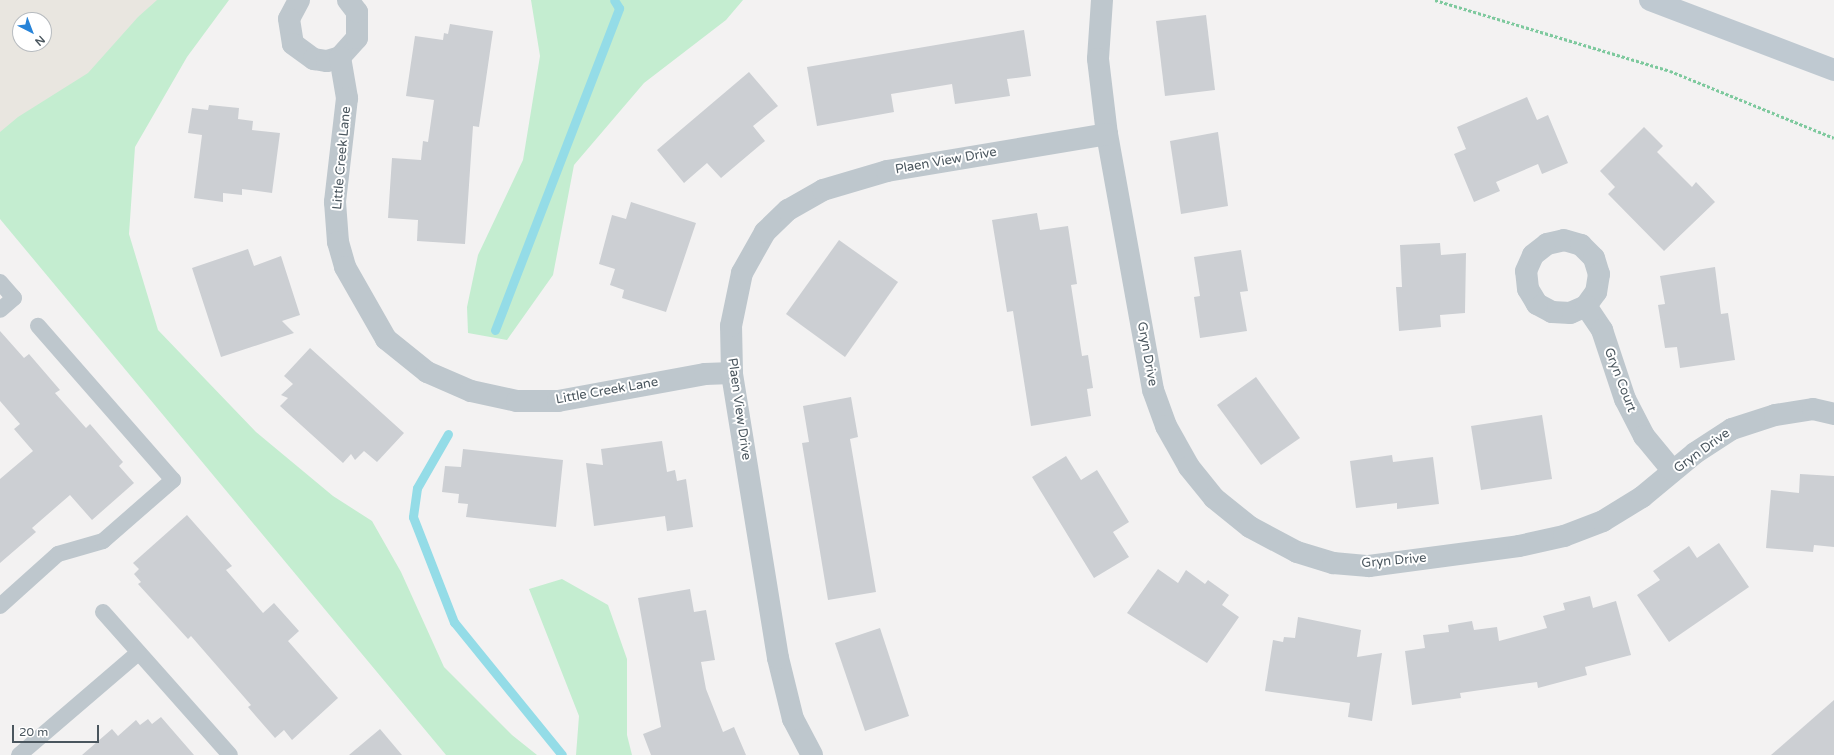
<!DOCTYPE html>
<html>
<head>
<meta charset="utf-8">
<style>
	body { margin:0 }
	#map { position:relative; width:1834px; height:755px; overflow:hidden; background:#f3f2f2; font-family:"Varela Round",sans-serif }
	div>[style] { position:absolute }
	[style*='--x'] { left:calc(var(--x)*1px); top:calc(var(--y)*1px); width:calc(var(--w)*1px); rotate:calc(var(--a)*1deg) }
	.commercial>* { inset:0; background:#e9e6e0 }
	.green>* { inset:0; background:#c4edd0 }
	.stream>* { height:9px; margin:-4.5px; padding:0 4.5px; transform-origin:4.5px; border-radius:4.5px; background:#94dce7 }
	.building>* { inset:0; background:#cccfd3 }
	.path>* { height:2.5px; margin-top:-1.25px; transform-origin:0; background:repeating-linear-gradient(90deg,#7ec99e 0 3px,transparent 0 5px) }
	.lane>* { height:16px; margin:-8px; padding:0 8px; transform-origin:8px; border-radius:8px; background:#bec7cd }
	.street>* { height:22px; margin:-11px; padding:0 11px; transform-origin:11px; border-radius:11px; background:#bec7cd }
	.secondary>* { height:22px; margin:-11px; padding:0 11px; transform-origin:11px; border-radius:11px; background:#bfc9d1 }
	span { translate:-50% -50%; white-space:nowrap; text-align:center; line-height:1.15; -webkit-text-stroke:4px #fff; paint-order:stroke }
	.street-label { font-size:13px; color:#4a565e }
	.north { position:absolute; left:12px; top:12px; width:40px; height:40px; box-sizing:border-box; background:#fff; border:1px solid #b7bbbf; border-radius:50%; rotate:138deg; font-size:11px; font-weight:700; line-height:16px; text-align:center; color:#4a565e }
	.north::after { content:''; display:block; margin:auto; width:14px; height:18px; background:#2783d8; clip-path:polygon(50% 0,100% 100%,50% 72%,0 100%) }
	.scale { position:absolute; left:12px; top:725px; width:87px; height:18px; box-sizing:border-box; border:2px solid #4a565e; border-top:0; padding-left:5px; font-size:12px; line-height:14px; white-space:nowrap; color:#4a565e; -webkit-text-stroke:3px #fff; paint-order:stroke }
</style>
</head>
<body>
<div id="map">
	<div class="commercial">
		<div style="clip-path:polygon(evenodd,0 0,180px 0,0 157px,0 0,20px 20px,44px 20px,44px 44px,20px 44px,20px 20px)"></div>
	</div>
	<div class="green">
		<div style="clip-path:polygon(157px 0,229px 0,187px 57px,135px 147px,129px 234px,158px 330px,256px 432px,333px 496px,372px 521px,401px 572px,444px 667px,512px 735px,537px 755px,446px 755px,0 219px,0 132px,18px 117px,88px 73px,138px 17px)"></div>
		<div style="clip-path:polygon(531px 0,743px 0,726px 20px,644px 83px,574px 165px,553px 275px,507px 340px,468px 333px,467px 307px,478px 255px,523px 160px,540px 56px)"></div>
		<div style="clip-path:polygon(562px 579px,608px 605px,627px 659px,627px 735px,632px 755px,576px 755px,579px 716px,529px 589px)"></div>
	</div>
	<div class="stream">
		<div style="--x:495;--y:330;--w:345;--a:-68.9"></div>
		<div style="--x:619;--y:8;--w:9;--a:-122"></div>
		<div style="--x:448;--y:434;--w:62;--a:119.9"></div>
		<div style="--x:417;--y:488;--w:29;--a:98"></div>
		<div style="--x:413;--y:517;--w:113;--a:68.7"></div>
		<div style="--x:454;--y:622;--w:171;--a:50.9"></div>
	</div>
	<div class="building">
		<div style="clip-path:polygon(1206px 15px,1215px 90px,1165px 96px,1156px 21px)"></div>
		<div style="clip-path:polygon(450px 24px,493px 31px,479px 127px,473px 126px,465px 244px,417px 241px,418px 220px,388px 218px,392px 158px,421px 160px,423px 141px,428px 142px,434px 100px,406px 96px,415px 36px,443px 40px,444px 33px,448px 34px)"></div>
		<div style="clip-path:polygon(1024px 30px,1031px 76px,1007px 79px,1010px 96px,955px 104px,952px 84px,891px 94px,894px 112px,817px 126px,807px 67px)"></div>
		<div style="clip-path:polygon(749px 72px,778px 106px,753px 126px,765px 141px,721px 178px,707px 163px,684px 183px,657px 150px)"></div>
		<div style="clip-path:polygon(1527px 97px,1537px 120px,1548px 115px,1568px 163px,1542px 174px,1538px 164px,1496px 182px,1500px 191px,1474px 202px,1454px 154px,1466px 149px,1457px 127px)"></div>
		<div style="clip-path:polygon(209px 105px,239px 108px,238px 119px,253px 121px,252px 130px,280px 133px,272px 193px,242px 189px,242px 195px,223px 193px,223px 202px,194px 198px,202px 135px,188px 133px,192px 108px,208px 110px)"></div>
		<div style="clip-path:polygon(1644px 127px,1663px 146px,1657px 152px,1692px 187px,1696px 182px,1715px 202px,1664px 251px,1608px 194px,1615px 187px,1600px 171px)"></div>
		<div style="clip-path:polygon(1218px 132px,1228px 206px,1181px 214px,1170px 141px)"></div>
		<div style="clip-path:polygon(631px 202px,696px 223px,666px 312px,622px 298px,624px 290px,610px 285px,615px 269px,599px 264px,612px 215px,626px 219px)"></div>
		<div style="clip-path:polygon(1037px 213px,1040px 230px,1068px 226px,1077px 284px,1071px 285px,1082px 356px,1088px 355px,1093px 388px,1087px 389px,1091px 416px,1031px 426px,1013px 311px,1007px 312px,992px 220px)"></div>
		<div style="clip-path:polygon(839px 240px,898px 282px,845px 357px,786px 314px)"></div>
		<div style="clip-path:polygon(1440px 243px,1441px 255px,1466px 253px,1465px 313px,1440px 315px,1441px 327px,1399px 331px,1396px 287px,1402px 287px,1400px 245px)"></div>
		<div style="clip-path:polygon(248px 249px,254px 266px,281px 256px,300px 315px,282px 321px,294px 333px,221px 357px,192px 268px)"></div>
		<div style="clip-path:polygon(1241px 250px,1248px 291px,1240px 292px,1247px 331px,1200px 338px,1194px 297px,1200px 296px,1194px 257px)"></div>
		<div style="clip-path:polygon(1715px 267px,1721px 314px,1728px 313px,1735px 360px,1680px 368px,1677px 347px,1665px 348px,1658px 305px,1665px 304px,1660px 276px)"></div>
		<div style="clip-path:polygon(0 331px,24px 358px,29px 354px,60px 390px,55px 393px,86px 428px,90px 424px,123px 462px,119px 466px,134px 483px,92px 520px,70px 495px,32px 528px,36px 532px,0 563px,0 479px,33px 451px,14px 429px,20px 424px,0 401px)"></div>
		<div style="clip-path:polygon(310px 348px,404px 433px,377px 462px,364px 451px,355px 460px,351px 454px,343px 463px,280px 406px,288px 398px,281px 395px,293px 384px,284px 376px)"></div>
		<div style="clip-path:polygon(1256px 377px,1300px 438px,1261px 465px,1217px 405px)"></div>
		<div style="clip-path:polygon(851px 397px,858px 437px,850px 439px,876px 592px,828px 600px,802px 443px,809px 442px,803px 406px)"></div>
		<div style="clip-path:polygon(1542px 415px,1552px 479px,1481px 490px,1471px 426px)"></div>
		<div style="clip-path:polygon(662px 441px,667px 472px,675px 470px,677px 481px,686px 479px,693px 527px,667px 531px,665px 516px,594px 526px,586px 463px,603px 465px,601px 449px)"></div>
		<div style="clip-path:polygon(463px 449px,563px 460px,556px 527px,466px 517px,468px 504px,458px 503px,459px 494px,442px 492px,445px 466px,461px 467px)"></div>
		<div style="clip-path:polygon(1392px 455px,1393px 462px,1433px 457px,1439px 504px,1397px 509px,1397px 503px,1356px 508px,1350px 461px)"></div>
		<div style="clip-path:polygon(1066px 456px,1081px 480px,1097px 470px,1129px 522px,1113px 532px,1129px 557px,1094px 578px,1032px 477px)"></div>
		<div style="clip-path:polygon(1800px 474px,1834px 476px,1834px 547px,1814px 545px,1813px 552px,1766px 548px,1771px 490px,1799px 493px)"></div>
		<div style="clip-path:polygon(187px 515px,232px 566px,226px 570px,263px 613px,274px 603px,299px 631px,288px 641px,338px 698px,292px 740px,284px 730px,275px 738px,248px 707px,251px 705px,191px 636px,188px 639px,138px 584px,141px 582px,134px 574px,139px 569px,133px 563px)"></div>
		<div style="clip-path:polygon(1719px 543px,1749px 587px,1669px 642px,1637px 595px,1660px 580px,1653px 571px,1689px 546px,1697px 558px)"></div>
		<div style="clip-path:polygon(1158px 569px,1178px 583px,1186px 570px,1205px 584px,1208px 580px,1229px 595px,1222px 605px,1239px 617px,1207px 663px,1127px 613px)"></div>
		<div style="clip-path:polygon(690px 589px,694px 612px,706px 610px,715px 660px,701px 662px,706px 689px,723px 732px,734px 727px,746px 755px,651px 755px,643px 734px,661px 727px,638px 598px)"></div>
		<div style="clip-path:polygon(1590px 596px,1593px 608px,1616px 601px,1631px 655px,1585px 667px,1587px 675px,1538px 688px,1537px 682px,1460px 693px,1461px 698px,1412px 705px,1405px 651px,1425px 648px,1423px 635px,1449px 632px,1448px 625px,1472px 621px,1474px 630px,1497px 627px,1499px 641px,1547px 628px,1543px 616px,1565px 610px,1563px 603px)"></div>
		<div style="clip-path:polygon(1298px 617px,1361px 630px,1357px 657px,1382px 653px,1372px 721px,1348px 717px,1350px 703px,1265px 691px,1273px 640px,1283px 642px,1284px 637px,1295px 638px)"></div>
		<div style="clip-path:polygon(880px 628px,909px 716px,865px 731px,835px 643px)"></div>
		<div style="clip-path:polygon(1834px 700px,1834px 755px,1771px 755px)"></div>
		<div style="clip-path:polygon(161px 717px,194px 755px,82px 755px,112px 729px,118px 736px,136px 720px,140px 725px,148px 719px,152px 724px)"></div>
		<div style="clip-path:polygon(380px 729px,402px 755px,349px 755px)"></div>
	</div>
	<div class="path">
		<div style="--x:1435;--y:0;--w:245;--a:16.8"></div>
		<div style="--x:1670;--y:71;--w:177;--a:22.2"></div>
	</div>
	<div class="lane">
		<div style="--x:0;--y:282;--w:21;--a:49"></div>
		<div style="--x:14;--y:298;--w:18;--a:139"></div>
		<div style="--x:0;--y:606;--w:78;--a:-41.9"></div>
		<div style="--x:58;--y:554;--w:47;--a:-16.1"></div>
		<div style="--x:103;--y:541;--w:93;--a:-41.1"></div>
		<div style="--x:173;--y:480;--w:205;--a:-131.2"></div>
		<div style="--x:103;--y:612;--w:191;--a:48.4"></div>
		<div style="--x:19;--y:755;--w:157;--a:-40.6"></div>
	</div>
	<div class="street">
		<div style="--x:299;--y:0;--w:21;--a:118"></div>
		<div style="--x:289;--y:19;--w:25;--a:81"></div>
		<div style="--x:293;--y:44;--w:26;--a:36"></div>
		<div style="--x:314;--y:59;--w:13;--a:9"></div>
		<div style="--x:327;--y:61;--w:14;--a:-17"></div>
		<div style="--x:340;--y:57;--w:25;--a:-48"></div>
		<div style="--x:357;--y:38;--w:26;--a:-90"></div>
		<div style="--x:357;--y:12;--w:15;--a:-127"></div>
		<div style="--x:1102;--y:0;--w:59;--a:93.9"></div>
		<div style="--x:1098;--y:59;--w:76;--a:83.2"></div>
		<div style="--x:1107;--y:134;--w:260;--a:79.8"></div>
		<div style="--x:1153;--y:390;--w:38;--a:70"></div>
		<div style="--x:1166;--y:426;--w:47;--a:60.7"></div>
		<div style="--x:1189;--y:467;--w:40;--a:51"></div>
		<div style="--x:1214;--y:498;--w:46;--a:38.9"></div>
		<div style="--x:1250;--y:527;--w:53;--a:28"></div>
		<div style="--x:1297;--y:552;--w:38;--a:17"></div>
		<div style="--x:1333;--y:563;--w:36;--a:5"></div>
		<div style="--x:1369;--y:566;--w:151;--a:-7.6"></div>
		<div style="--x:1519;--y:546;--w:46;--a:-12.5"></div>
		<div style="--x:1564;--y:536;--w:42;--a:-21"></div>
		<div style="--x:1603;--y:521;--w:46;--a:-31.6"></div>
		<div style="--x:1642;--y:497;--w:69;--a:-39.7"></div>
		<div style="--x:1695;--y:453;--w:44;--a:-33"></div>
		<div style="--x:1732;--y:429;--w:45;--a:-18"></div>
		<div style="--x:1775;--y:415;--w:38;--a:-9"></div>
		<div style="--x:1813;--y:409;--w:22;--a:13"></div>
		<div style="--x:340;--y:57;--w:42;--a:80.3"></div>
		<div style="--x:347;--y:98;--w:105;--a:96.6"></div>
		<div style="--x:335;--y:202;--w:40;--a:85.7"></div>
		<div style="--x:338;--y:242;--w:26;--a:74"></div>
		<div style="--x:345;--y:267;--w:83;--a:60.3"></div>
		<div style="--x:386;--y:339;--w:53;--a:38.8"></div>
		<div style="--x:427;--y:372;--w:48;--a:23.4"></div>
		<div style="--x:471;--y:391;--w:47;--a:12.3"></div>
		<div style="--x:517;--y:401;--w:41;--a:0"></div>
		<div style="--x:558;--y:401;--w:149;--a:-10.4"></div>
		<div style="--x:705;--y:374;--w:27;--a:-2"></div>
		<div style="--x:1586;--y:306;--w:17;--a:156"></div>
		<div style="--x:1570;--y:313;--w:18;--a:-177"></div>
		<div style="--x:1552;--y:312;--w:17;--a:-152"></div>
		<div style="--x:1537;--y:304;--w:17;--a:-121"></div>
		<div style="--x:1528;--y:289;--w:18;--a:-96"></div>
		<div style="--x:1526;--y:271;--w:17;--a:-66"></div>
		<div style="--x:1533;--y:255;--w:18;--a:-38"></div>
		<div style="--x:1547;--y:244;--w:17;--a:-13"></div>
		<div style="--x:1564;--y:240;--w:18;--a:16"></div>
		<div style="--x:1581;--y:245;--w:18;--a:45"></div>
		<div style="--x:1594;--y:258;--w:17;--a:73"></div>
		<div style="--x:1599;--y:274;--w:18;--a:99"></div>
		<div style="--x:1596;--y:292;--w:17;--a:126"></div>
		<div style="--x:1586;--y:306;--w:29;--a:56"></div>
		<div style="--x:1602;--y:330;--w:73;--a:71.6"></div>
		<div style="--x:1625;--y:399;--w:42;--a:62.8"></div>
		<div style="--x:1644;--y:436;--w:45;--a:50.4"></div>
		<div style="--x:812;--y:755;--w:41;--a:-117.8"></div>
		<div style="--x:793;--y:719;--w:63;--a:-103.8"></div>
		<div style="--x:778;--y:658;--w:289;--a:-99.2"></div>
		<div style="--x:732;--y:373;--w:47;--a:-91.2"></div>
		<div style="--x:731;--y:326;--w:54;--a:-78.3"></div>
		<div style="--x:742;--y:273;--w:47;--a:-60.7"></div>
		<div style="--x:765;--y:232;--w:32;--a:-44"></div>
		<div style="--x:788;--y:210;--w:40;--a:-29.7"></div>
		<div style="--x:823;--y:190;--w:67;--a:-16.5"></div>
		<div style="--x:887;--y:171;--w:223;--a:-9.5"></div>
	</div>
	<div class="secondary">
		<div style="--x:1650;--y:0;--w:197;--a:20.8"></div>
	</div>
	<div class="street-label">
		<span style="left:342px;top:158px;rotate:-85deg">Little Creek Lane</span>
		<span style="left:946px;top:161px;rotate:-10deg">Plaen View Drive</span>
		<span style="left:1147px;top:354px;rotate:80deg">Gryn Drive</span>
		<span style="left:1620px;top:380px;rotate:69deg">Gryn Court</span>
		<span style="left:607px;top:391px;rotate:-10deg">Little Creek Lane</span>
		<span style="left:739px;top:409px;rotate:82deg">Plaen View Drive</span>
		<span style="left:1702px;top:451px;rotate:-36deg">Gryn Drive</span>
		<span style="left:1394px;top:561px;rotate:-5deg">Gryn Drive</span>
	</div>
	<div class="north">N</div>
	<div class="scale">20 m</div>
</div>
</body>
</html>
